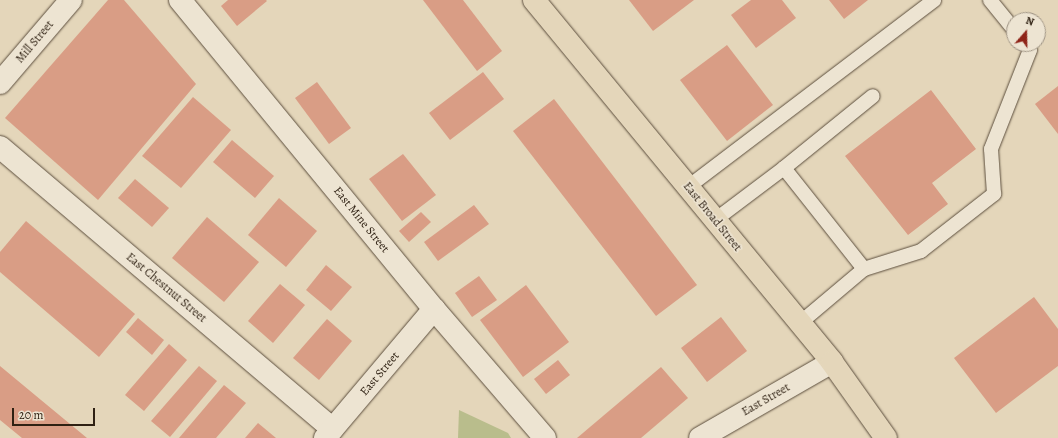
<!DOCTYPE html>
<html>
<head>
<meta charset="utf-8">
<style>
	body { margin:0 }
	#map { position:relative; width:1058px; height:438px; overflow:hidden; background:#e4d6ba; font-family:Alegreya,serif }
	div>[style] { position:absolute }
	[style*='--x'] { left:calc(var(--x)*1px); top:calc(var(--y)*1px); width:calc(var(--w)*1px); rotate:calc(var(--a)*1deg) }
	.green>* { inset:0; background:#b9bd8c }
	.building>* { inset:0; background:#d99d85 }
	.roads { filter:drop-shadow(0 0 1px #5c4e3d) drop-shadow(0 0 1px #5c4e3d) }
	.lane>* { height:14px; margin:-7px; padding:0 7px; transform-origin:7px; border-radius:7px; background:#ede4d2 }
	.street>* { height:22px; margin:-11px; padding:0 11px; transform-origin:11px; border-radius:11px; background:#ede4d2 }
	.highway>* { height:22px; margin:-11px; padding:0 11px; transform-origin:11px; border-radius:11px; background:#e4d6ba }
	span { translate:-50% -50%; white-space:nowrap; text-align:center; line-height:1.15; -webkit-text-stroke:3px #ede4d2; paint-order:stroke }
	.street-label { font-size:12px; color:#2f2113 }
	.north { position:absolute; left:1006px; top:12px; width:40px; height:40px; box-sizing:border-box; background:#ede4d2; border:1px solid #a19686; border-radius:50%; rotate:20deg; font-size:11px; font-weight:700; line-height:16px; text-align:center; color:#2f2113 }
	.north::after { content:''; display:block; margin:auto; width:14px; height:18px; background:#8f2418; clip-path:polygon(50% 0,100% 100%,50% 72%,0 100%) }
	.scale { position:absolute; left:12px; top:408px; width:83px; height:18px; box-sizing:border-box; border:2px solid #2f2113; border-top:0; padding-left:5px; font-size:12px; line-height:14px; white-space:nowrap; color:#2f2113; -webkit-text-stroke:3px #ede4d2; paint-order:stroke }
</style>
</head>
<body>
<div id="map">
	<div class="green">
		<div style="clip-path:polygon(459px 410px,508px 433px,511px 438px,458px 438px)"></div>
	</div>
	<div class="building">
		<div style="clip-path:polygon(108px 0,124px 0,196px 84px,98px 200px,5px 118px)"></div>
		<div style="clip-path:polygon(228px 0,266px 0,267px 1px,237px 26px,221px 6px)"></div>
		<div style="clip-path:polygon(423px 0,463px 0,502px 51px,477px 71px)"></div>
		<div style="clip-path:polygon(629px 0,694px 0,653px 31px)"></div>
		<div style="clip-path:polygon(751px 0,782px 0,796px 18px,756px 48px,731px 15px)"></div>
		<div style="clip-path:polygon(829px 0,868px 0,844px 19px)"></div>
		<div style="clip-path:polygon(727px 45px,773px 105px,727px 141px,680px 80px)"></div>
		<div style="clip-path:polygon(483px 72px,504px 99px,450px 140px,429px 113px)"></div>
		<div style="clip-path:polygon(317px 82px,351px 128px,329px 144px,295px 98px)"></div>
		<div style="clip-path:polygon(1058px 86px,1058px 134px,1035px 104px)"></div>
		<div style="clip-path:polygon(931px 90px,976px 149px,932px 183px,948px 204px,908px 235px,845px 156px)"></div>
		<div style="clip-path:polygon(193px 97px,231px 130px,181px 188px,142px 156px)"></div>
		<div style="clip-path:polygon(554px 99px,697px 285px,656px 316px,513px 131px)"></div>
		<div style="clip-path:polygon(232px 140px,274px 176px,255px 198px,213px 162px)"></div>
		<div style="clip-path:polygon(403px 154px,436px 195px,402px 221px,369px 179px)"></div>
		<div style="clip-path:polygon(135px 179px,169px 208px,152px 227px,118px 198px)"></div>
		<div style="clip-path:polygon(279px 198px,317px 231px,286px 267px,248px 235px)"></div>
		<div style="clip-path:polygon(474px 205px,489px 224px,438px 261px,424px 242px)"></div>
		<div style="clip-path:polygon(421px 212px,431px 222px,409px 242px,399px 231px)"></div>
		<div style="clip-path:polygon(207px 217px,259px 262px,224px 302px,172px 258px)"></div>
		<div style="clip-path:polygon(26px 221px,135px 314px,99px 357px,0 272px,0 252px)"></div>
		<div style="clip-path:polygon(326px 265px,352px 287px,331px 311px,306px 290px)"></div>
		<div style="clip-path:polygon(479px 276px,497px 300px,472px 317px,455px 293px)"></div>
		<div style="clip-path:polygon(280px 284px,305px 305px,273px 343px,248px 321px)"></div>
		<div style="clip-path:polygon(526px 285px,569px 342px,523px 377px,480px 320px)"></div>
		<div style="clip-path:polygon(1034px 297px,1058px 329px,1058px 366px,996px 413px,954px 358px)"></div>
		<div style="clip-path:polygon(721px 317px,747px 351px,707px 382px,681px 348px)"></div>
		<div style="clip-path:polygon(138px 318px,164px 340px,152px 355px,126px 332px)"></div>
		<div style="clip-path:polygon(327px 319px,352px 341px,319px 380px,293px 358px)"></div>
		<div style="clip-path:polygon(169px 344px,187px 360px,144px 411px,125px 395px)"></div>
		<div style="clip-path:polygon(558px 360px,570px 375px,546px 394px,534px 379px)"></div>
		<div style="clip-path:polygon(0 366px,41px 400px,87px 438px,22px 438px,0 420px)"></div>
		<div style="clip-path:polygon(199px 366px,217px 381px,170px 437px,151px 421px)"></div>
		<div style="clip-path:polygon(661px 367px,688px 398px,641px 438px,577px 438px)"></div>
		<div style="clip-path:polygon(224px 385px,246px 403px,216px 438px,179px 438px)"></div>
		<div style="clip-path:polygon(258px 423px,276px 438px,245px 438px)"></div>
	</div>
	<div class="roads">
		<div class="lane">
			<div style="--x:990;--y:0;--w:38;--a:51"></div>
			<div style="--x:784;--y:168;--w:129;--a:51.6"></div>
			<div style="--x:864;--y:269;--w:84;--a:139.8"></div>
			<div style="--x:688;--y:187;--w:309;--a:-37.2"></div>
			<div style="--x:715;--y:220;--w:86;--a:-37"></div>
			<div style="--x:784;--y:168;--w:114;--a:-39"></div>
			<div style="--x:864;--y:269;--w:60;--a:-17.5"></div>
			<div style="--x:921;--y:251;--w:93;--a:-38"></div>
			<div style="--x:994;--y:194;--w:45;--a:-93.8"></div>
			<div style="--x:991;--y:149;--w:106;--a:-68.5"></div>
			<div style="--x:1030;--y:50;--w:7;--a:-124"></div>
		</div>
		<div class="street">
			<div style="--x:180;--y:0;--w:400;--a:50.6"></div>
			<div style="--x:434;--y:309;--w:170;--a:49.3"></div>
			<div style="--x:0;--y:83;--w:109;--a:-49.5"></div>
			<div style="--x:0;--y:147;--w:436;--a:40.3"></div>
			<div style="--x:325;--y:438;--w:169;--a:-49.8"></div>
			<div style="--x:700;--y:438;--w:152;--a:-29.9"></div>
		</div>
		<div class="highway">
			<div style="--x:534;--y:0;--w:469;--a:50.5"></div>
			<div style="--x:832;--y:362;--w:93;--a:54.6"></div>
		</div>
	</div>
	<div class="street-label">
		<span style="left:35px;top:42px;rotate:-50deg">Mill Street</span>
		<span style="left:712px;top:217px;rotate:51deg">East Broad Street</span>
		<span style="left:361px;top:220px;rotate:51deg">East Mine Street</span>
		<span style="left:166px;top:288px;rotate:40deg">East Chestnut Street</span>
		<span style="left:380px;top:374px;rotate:-50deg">East Street</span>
		<span style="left:766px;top:400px;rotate:-30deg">East Street</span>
	</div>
	<div class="north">N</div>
	<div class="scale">20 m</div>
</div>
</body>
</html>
